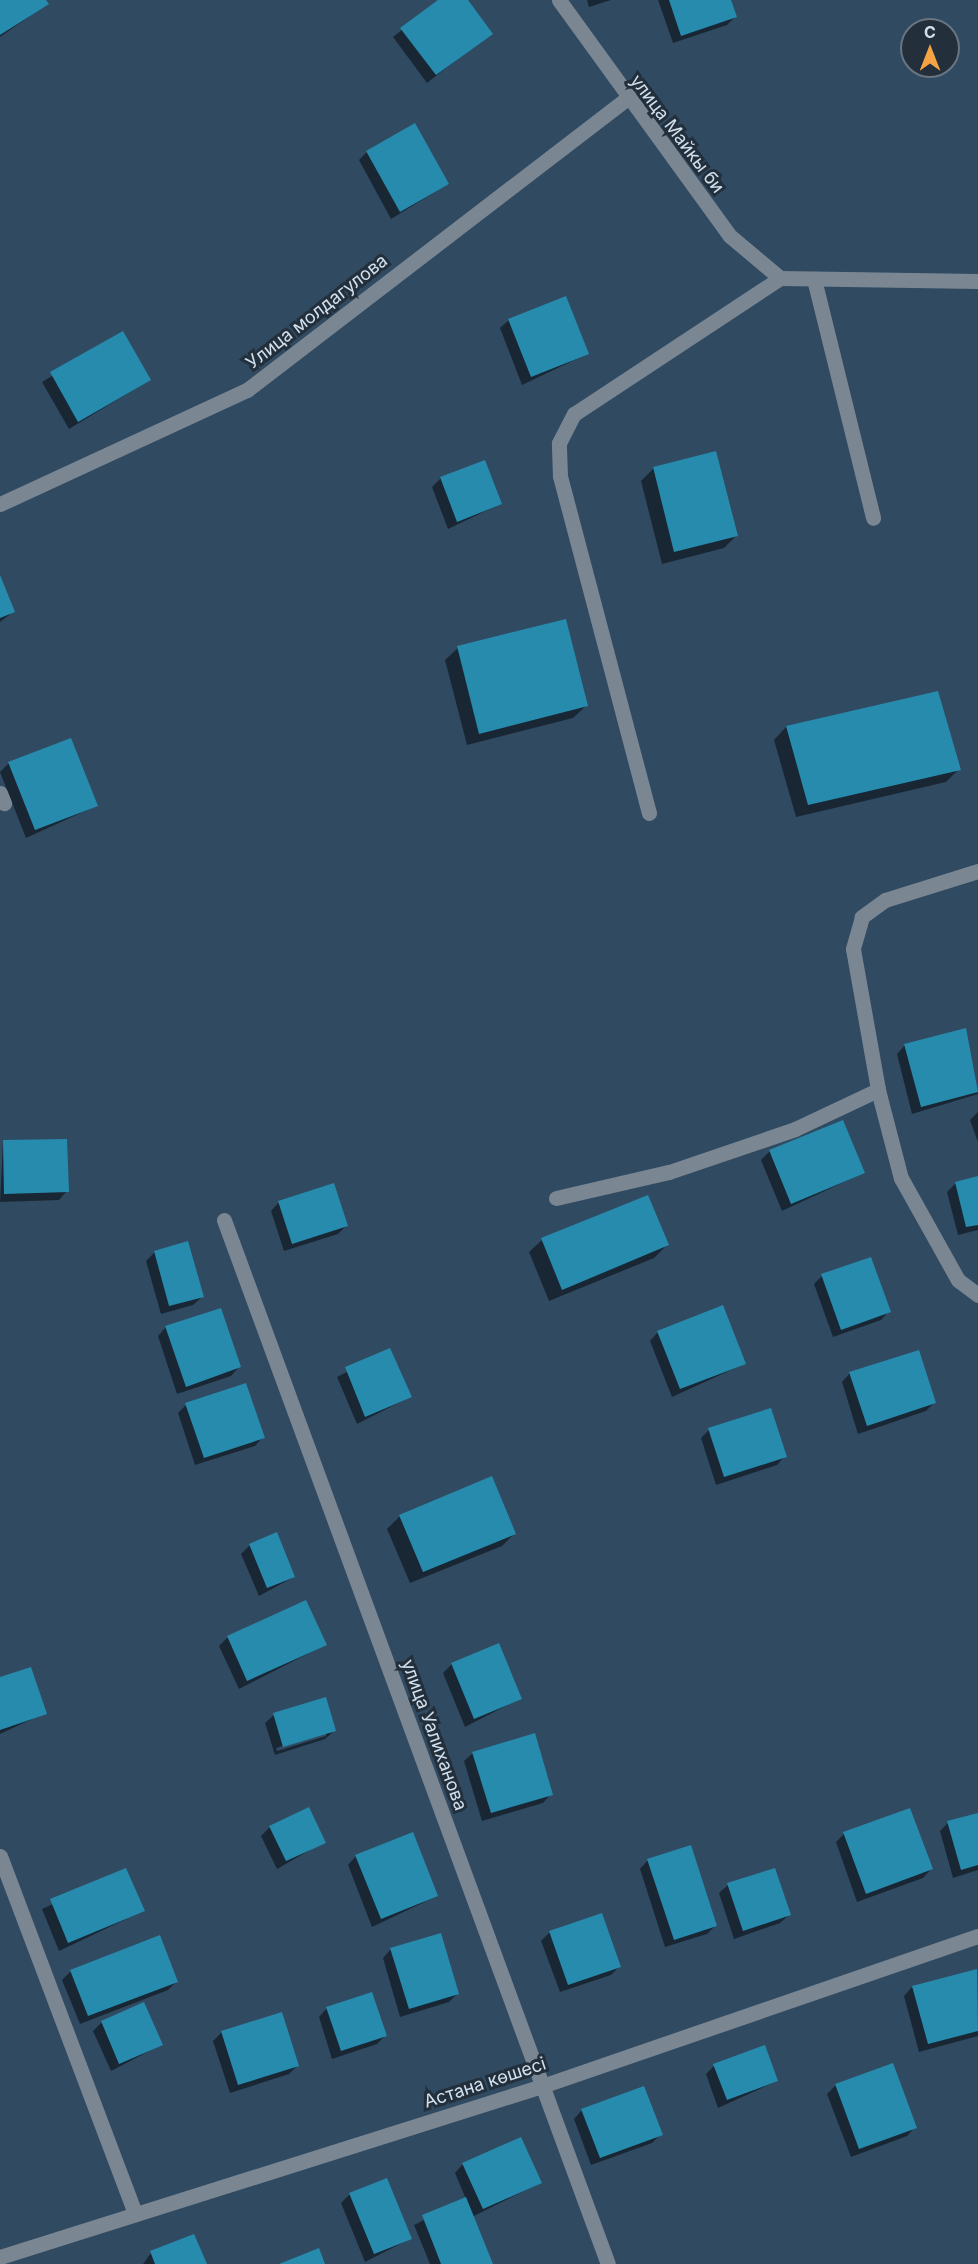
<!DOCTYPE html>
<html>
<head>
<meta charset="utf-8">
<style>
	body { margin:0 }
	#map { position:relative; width:978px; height:2264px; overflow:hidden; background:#304a62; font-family:Inter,sans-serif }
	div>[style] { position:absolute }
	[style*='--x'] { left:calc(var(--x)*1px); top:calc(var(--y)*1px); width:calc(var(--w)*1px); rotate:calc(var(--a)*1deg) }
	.shadow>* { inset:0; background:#0007 }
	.building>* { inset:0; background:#278bae }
	.minor>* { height:15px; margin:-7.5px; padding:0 7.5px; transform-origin:7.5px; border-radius:7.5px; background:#7a8792 }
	span { translate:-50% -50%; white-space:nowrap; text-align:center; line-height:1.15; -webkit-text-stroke:6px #232f3a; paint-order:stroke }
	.street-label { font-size:18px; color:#d1e0ef }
	.north { position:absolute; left:900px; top:18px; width:60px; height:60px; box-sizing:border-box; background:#232f3a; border:2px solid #697682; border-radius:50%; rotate:0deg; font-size:16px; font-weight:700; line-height:24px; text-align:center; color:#d1e0ef }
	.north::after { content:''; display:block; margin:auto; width:21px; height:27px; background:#f5a345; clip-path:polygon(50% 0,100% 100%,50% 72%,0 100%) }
</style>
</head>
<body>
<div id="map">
	<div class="shadow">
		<div style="clip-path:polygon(0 0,45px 0,47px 4px,0 37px)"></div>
		<div style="clip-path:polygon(440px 0,466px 0,491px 33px,427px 83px,393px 37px)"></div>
		<div style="clip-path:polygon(587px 0,611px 0,589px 7px)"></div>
		<div style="clip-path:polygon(658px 0,730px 0,736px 16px,727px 25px,673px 43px)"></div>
		<div style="clip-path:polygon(367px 152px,448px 184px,391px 219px,359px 160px)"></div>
		<div style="clip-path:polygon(509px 320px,587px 354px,522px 385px,500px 328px)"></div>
		<div style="clip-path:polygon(123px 333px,150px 380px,69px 429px,42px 382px)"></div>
		<div style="clip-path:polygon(654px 468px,736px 536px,724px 548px,662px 564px,641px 481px)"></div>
		<div style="clip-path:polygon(441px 478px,500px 504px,448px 529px,432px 487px)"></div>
		<div style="clip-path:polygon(0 579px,13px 612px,0 622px)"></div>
		<div style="clip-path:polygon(458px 648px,586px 706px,573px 718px,467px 745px,445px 660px)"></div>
		<div style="clip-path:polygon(786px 727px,959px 769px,946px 782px,796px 817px,774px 740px)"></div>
		<div style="clip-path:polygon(9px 763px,96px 806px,26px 838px,0 772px)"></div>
		<div style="clip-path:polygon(965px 1030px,978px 1094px,912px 1114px,897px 1054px,905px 1045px)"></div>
		<div style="clip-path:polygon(978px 1112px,978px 1142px,970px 1120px)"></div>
		<div style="clip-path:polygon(3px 1142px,67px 1191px,59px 1200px,0 1202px)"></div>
		<div style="clip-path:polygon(770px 1151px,863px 1173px,782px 1211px,761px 1160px)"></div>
		<div style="clip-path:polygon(978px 1178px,978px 1230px,958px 1235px,947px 1192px,955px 1184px)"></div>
		<div style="clip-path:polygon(647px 1197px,667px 1245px,654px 1258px,549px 1301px,529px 1252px,542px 1240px)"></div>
		<div style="clip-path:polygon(279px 1202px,347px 1225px,338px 1234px,284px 1251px,271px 1211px)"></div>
		<div style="clip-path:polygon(155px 1252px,202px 1297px,193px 1305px,161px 1314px,146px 1261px)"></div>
		<div style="clip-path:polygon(822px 1276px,889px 1311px,881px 1320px,833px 1337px,814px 1284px)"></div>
		<div style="clip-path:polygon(166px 1327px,239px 1367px,231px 1376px,177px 1394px,158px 1336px)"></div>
		<div style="clip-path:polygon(658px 1332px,744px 1364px,672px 1397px,650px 1341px)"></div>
		<div style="clip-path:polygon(390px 1350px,410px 1397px,357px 1424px,337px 1377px)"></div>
		<div style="clip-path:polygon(850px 1373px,934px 1403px,926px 1411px,858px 1434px,842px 1382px)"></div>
		<div style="clip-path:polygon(186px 1405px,263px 1437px,255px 1446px,195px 1465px,178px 1413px)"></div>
		<div style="clip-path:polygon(709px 1430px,785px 1456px,777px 1465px,716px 1485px,701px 1438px)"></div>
		<div style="clip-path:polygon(400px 1516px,514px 1534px,502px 1546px,410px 1583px,387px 1529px)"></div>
		<div style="clip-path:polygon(250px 1545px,294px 1577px,259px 1596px,241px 1554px)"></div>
		<div style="clip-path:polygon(228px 1637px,325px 1645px,239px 1689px,219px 1646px)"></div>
		<div style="clip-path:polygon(452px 1664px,521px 1698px,465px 1727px,443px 1673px)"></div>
		<div style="clip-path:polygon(0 1679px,45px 1713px,0 1734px)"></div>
		<div style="clip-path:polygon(evenodd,274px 1715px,334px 1731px,325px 1739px,275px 1755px,265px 1723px,274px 1715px,326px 1733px,326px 1736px,277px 1751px,276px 1748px,326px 1733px)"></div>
		<div style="clip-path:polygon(473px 1753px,551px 1794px,543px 1803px,482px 1821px,464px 1761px)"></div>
		<div style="clip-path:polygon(978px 1814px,978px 1870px,953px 1878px,940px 1831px,948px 1823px)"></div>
		<div style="clip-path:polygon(270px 1827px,324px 1842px,277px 1869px,261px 1836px)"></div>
		<div style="clip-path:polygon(844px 1834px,931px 1869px,923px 1878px,857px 1902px,836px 1842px)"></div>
		<div style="clip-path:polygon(356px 1856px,437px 1896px,372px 1927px,348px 1865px)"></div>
		<div style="clip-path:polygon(648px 1860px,716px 1925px,707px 1934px,665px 1947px,640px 1869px)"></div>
		<div style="clip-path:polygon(126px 1870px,143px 1911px,59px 1951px,42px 1909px)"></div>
		<div style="clip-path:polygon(728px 1885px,789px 1915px,780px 1923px,734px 1939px,719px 1893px)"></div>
		<div style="clip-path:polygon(550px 1932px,619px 1967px,611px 1975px,560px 1992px,541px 1941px)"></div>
		<div style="clip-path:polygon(391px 1949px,457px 1994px,449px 2002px,400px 2017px,383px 1958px)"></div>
		<div style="clip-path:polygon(71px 1971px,176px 1982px,168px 1990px,80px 2024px,62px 1980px)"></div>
		<div style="clip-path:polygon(976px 1971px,978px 2036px,919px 2052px,904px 1996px,912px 1987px)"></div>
		<div style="clip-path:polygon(327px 2008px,385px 2036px,377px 2044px,332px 2059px,319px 2017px)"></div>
		<div style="clip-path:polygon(102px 2022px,161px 2045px,111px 2071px,93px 2031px)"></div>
		<div style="clip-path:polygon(222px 2032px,297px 2066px,289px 2074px,230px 2093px,213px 2041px)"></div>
		<div style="clip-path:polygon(714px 2066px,777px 2081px,718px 2108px,706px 2074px)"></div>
		<div style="clip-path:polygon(836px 2085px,915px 2127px,907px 2136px,851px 2157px,827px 2094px)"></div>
		<div style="clip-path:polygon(582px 2110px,661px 2134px,652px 2143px,591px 2165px,574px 2119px)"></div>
		<div style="clip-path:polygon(463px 2164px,540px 2183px,472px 2217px,491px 2264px,430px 2264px,414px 2225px,466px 2199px,455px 2173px)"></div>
		<div style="clip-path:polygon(350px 2194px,410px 2239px,365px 2262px,341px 2203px)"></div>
		<div style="clip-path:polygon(194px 2236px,205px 2264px,143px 2264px,151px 2253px)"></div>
	</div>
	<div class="building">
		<div style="clip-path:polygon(0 0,46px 0,49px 4px,0 35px)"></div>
		<div style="clip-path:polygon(438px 0,468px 0,493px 34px,436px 75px,400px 28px)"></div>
		<div style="clip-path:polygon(669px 0,731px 0,737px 17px,681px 36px)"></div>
		<div style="clip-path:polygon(415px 123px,449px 184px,400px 212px,366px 151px)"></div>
		<div style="clip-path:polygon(566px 296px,589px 354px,531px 377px,508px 319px)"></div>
		<div style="clip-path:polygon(123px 331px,151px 380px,78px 422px,50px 372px)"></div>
		<div style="clip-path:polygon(716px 451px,738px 536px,674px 552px,653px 467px)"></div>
		<div style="clip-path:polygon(485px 460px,502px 504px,457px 522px,440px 477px)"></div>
		<div style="clip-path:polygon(0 575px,15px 612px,0 618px)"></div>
		<div style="clip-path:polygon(566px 619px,588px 706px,479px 734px,457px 646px)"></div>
		<div style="clip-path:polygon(938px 691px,961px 770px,808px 805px,786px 726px)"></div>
		<div style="clip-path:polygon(71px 738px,98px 806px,35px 830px,8px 762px)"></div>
		<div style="clip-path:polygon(966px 1028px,978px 1092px,921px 1107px,904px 1044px)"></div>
		<div style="clip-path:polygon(843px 1120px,865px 1173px,791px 1204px,769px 1150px)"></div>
		<div style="clip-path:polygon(67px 1139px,69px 1192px,4px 1194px,3px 1140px)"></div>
		<div style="clip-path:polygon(978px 1176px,978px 1225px,966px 1227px,955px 1182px)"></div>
		<div style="clip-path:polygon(334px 1183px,348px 1226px,292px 1244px,278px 1201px)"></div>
		<div style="clip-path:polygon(648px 1195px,669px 1245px,562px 1290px,541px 1238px)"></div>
		<div style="clip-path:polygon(188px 1241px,204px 1297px,169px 1306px,154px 1251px)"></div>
		<div style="clip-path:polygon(871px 1257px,891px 1312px,841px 1330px,821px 1274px)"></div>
		<div style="clip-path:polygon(723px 1305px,746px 1364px,680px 1389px,657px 1331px)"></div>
		<div style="clip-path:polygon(221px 1308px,241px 1367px,186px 1387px,165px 1326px)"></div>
		<div style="clip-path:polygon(390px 1348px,412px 1397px,365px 1417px,345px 1367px)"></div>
		<div style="clip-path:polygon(919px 1350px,936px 1403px,867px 1426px,849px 1372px)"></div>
		<div style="clip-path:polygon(246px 1383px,265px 1438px,204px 1458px,185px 1403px)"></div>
		<div style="clip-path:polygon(771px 1408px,787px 1457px,724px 1477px,708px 1428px)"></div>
		<div style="clip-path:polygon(492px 1476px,516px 1534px,423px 1572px,399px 1515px)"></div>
		<div style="clip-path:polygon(277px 1532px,295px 1577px,267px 1588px,249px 1544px)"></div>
		<div style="clip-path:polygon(306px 1600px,327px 1645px,247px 1681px,227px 1636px)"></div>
		<div style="clip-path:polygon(499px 1643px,522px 1699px,474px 1719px,451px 1663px)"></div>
		<div style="clip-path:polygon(31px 1667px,47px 1714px,0 1730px,0 1677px)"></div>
		<div style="clip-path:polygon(326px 1697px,336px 1731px,283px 1747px,273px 1713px)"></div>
		<div style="clip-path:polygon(535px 1733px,553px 1795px,491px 1813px,472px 1752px)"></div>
		<div style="clip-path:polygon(309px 1807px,326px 1843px,286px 1861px,269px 1826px)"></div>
		<div style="clip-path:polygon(910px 1808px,933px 1869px,866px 1894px,843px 1832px)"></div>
		<div style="clip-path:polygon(978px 1813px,978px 1865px,961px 1870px,947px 1821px)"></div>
		<div style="clip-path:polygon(413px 1832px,438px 1896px,381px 1919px,355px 1855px)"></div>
		<div style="clip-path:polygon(691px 1845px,717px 1926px,674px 1940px,647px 1859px)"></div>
		<div style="clip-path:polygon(126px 1868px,145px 1911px,68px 1943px,50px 1899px)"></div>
		<div style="clip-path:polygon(775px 1868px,791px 1915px,743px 1931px,727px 1883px)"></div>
		<div style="clip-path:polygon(602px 1913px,621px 1967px,568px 1985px,549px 1931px)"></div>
		<div style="clip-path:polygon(441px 1933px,459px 1994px,409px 2009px,390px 1948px)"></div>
		<div style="clip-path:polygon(160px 1935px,178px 1982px,88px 2016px,70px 1970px)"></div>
		<div style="clip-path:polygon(977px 1969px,978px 2031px,928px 2044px,912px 1986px)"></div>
		<div style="clip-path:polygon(372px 1992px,387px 2036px,341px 2051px,326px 2007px)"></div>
		<div style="clip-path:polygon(144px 2002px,163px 2045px,119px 2064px,101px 2021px)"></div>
		<div style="clip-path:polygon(282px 2012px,299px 2066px,238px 2085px,221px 2031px)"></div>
		<div style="clip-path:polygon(765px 2045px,778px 2081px,727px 2100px,713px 2064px)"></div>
		<div style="clip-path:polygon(893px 2063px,917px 2128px,859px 2149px,835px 2084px)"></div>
		<div style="clip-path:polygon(644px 2086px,663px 2135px,600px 2158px,581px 2109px)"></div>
		<div style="clip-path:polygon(521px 2137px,542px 2183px,483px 2209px,462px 2163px)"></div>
		<div style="clip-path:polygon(387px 2178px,412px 2239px,374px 2254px,349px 2193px)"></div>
		<div style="clip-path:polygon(466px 2197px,493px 2264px,441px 2264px,422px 2215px)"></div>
		<div style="clip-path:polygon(194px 2234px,207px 2264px,155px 2264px,150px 2251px)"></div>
		<div style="clip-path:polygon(319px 2248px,325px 2264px,279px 2264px)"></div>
	</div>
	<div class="minor">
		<div style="--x:559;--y:0;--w:291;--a:54.1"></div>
		<div style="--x:730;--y:236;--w:65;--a:40"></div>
		<div style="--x:780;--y:278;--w:198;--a:0.9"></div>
		<div style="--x:814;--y:279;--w:246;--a:76.1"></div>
		<div style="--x:0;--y:504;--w:272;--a:-24.8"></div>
		<div style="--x:247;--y:390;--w:478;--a:-37.5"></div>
		<div style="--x:0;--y:793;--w:11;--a:68"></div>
		<div style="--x:649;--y:813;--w:349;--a:-104.8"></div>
		<div style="--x:560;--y:476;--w:33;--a:-92"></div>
		<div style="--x:559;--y:443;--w:33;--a:-63"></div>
		<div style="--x:574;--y:414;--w:247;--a:-33.4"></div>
		<div style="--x:978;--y:871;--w:97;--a:162.7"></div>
		<div style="--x:885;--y:900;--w:29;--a:144"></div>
		<div style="--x:862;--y:917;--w:33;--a:106"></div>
		<div style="--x:853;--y:949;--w:143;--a:79.9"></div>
		<div style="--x:878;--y:1090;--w:91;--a:75.4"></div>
		<div style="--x:901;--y:1178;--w:117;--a:60.8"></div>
		<div style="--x:958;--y:1280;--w:25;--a:37"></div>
		<div style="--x:556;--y:1198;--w:116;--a:-13"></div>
		<div style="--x:669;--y:1172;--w:133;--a:-18.8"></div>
		<div style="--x:795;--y:1129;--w:92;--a:-25.2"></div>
		<div style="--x:224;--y:1220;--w:1112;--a:69.81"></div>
		<div style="--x:0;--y:1856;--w:383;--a:69.3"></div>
		<div style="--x:0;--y:2257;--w:568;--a:-17.51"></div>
		<div style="--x:542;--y:2086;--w:461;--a:-19"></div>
	</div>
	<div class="street-label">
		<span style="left:677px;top:134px;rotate:53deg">улица Майкы би</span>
		<span style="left:317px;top:312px;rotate:-38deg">Улица молдагулова</span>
		<span style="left:434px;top:1735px;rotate:70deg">улица Уалиханова</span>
		<span style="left:485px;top:2083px;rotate:-18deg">Астана көшесі</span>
	</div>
	<div class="north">С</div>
</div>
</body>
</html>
